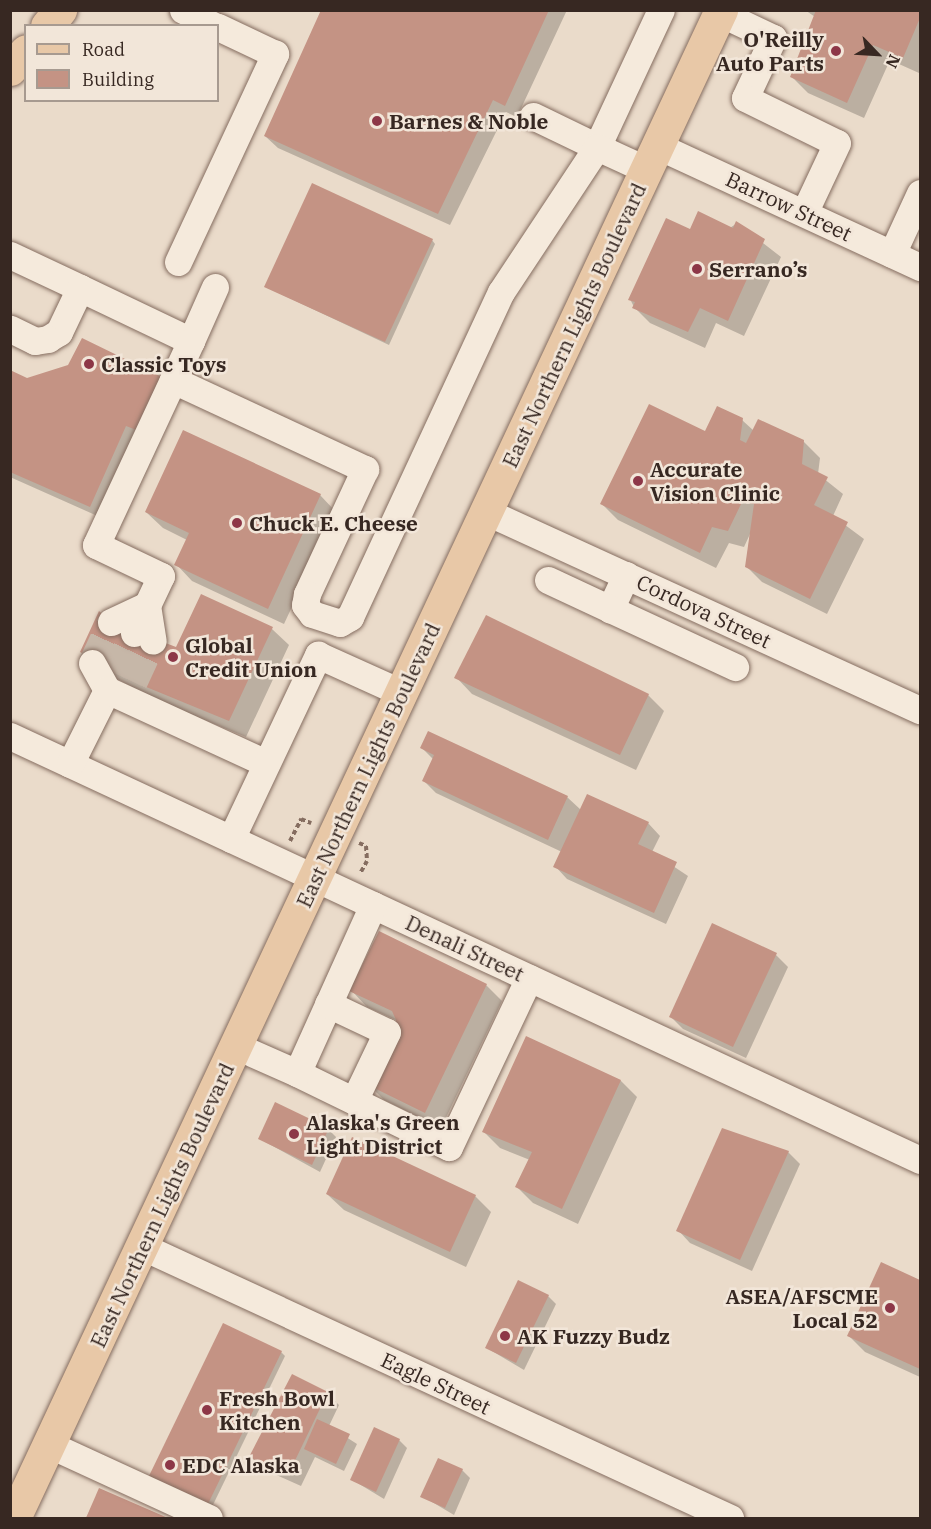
<!DOCTYPE html>
<html>
<head>
<meta charset="utf-8">
<style>
	body { margin:0 }
	#map { position:relative; width:931px; height:1529px; overflow:hidden; background:#eadbca; font-family:"IBM Plex Serif",serif }
	div>[style] { position:absolute }
	[style*='--x'] { left:calc(var(--x)*1px); top:calc(var(--y)*1px); width:calc(var(--w)*1px); rotate:calc(var(--a)*1deg) }
	.shadow>* { inset:0; background:#0003 }
	.building>* { inset:0; background:#c49384 }
	.minor-tunnel>* { height:27px; margin-top:-13.5px; transform-origin:0; background:repeating-linear-gradient(90deg,#c6b7a8 0 27px,transparent 0 41px) }
	.path>* { height:4px; margin-top:-2px; transform-origin:0; background:repeating-linear-gradient(90deg,#856d60 0 4.5px,transparent 0 7.5px) }
	.roads { filter:drop-shadow(0 0 2px #856d60) drop-shadow(0 0 2px #856d60) }
	.minor>* { height:27px; margin:-13.5px; padding:0 13.5px; transform-origin:13.5px; border-radius:13.5px; background:#f5eadc }
	.major>* { height:33px; margin:-16.5px; padding:0 16.5px; transform-origin:16.5px; border-radius:16.5px; background:#e8c8a7 }
	.dots>* { width:16px; height:16px; translate:-50% -50%; box-sizing:border-box; border:3px solid #f2e6d9; border-radius:50% }
	span { translate:-50% -50%; white-space:nowrap; text-align:center; line-height:1.15; -webkit-text-stroke:5px #f2e6d9; paint-order:stroke }
	.poi-label { font-size:21px; color:#372822; font-weight:700 }
	.right { translate:-100% -50%; text-align:right }
	.left { translate:0 -50%; text-align:left }
	.street-label { font-size:21px; color:#372822 }
	.frame { position:absolute; inset:0; border:12px solid #372822; pointer-events:none }
	.legend { position:absolute; left:24px; top:24px; width:195px; height:78px; box-sizing:border-box; background:#f2e6d9; border:2px solid #a79a90; margin:0; padding:8px 10px; list-style:none; font-size:18px; color:#372822 }
	.legend li { display:flex; align-items:center; gap:12px; height:30px }
	.legend b { width:30px; border:2px solid #a79a90 }
	.north { position:absolute; left:847px; top:24px; width:60px; height:60px; -webkit-text-stroke:4px #f2e6d9; paint-order:stroke; rotate:115deg; font-size:16px; font-weight:700; line-height:24px; text-align:center; color:#372822 }
	.north::after { content:''; display:block; margin:auto; width:21px; height:27px; background:#372822; clip-path:polygon(50% 0,100% 100%,50% 72%,0 100%) }
</style>
</head>
<body>
<div id="map">
	<div class="shadow">
		<div style="clip-path:polygon(322px 10px,567px 10px,517px 117px,506px 112px,450px 225px,278px 148px,265px 136px)"></div>
		<div style="clip-path:polygon(805px 10px,920px 13px,919px 73px,890px 60px,864px 118px,808px 93px,792px 77px,818px 19px)"></div>
		<div style="clip-path:polygon(737px 223px,781px 257px,744px 336px,716px 323px,705px 348px,650px 323px,634px 307px,630px 299px)"></div>
		<div style="clip-path:polygon(432px 240px,435px 244px,389px 345px,266px 287px)"></div>
		<div style="clip-path:polygon(10px 372px,27px 379px,161px 378px,102px 518px,10px 477px)"></div>
		<div style="clip-path:polygon(742px 420px,754px 431px,803px 441px,820px 458px,818px 474px,843px 494px,833px 516px,864px 539px,827px 614px,762px 582px,746px 566px,750px 534px,744px 547px,729px 543px,716px 568px,618px 520px,602px 504px,705px 433px)"></div>
		<div style="clip-path:polygon(184px 432px,320px 495px,336px 512px,284px 624px,192px 581px,176px 564px,187px 540px,163px 528px,146px 512px)"></div>
		<div style="clip-path:polygon(201px 596px,272px 629px,289px 645px,246px 737px,151px 698px,98px 668px,177px 649px)"></div>
		<div style="clip-path:polygon(456px 677px,648px 695px,664px 711px,636px 770px,472px 694px)"></div>
		<div style="clip-path:polygon(422px 748px,567px 797px,581px 810px,648px 823px,660px 836px,652px 852px,688px 876px,666px 924px,567px 879px,555px 866px,562px 852px,436px 793px,424px 781px,434px 760px)"></div>
		<div style="clip-path:polygon(776px 955px,788px 967px,746px 1058px,683px 1029px,670px 1016px)"></div>
		<div style="clip-path:polygon(486px 985px,502px 1001px,441px 1128px,384px 1100px,368px 1084px,398px 1021px,367px 1007px,351px 990px)"></div>
		<div style="clip-path:polygon(527px 1038px,621px 1081px,637px 1097px,578px 1224px,533px 1203px,517px 1187px,530px 1160px,500px 1148px,484px 1132px)"></div>
		<div style="clip-path:polygon(328px 1129px,336px 1137px,320px 1172px,260px 1139px)"></div>
		<div style="clip-path:polygon(788px 1152px,800px 1164px,752px 1271px,690px 1243px,678px 1230px)"></div>
		<div style="clip-path:polygon(327px 1194px,475px 1196px,491px 1212px,466px 1267px,344px 1210px)"></div>
		<div style="clip-path:polygon(882px 1264px,920px 1282px,920px 1377px,865px 1352px,849px 1336px)"></div>
		<div style="clip-path:polygon(548px 1296px,556px 1304px,524px 1370px,487px 1348px)"></div>
		<div style="clip-path:polygon(281px 1352px,285px 1356px,211px 1509px,153px 1482px)"></div>
		<div style="clip-path:polygon(327px 1393px,339px 1405px,329px 1426px,357px 1444px,344px 1471px,315px 1457px,301px 1486px,263px 1469px,251px 1457px)"></div>
		<div style="clip-path:polygon(399px 1440px,407px 1448px,384px 1499px,351px 1479px)"></div>
		<div style="clip-path:polygon(462px 1470px,470px 1478px,454px 1515px,422px 1496px)"></div>
		<div style="clip-path:polygon(100px 1490px,165px 1518px,86px 1518px)"></div>
	</div>
	<div class="building">
		<div style="clip-path:polygon(321px 10px,549px 10px,505px 106px,493px 100px,438px 214px,264px 136px)"></div>
		<div style="clip-path:polygon(816px 10px,919px 10px,920px 18px,903px 58px,873px 45px,847px 103px,790px 77px)"></div>
		<div style="clip-path:polygon(312px 183px,433px 239px,385px 342px,264px 287px)"></div>
		<div style="clip-path:polygon(698px 211px,733px 228px,736px 221px,765px 239px,728px 321px,700px 308px,688px 332px,632px 308px,635px 302px,628px 300px,666px 218px,690px 229px)"></div>
		<div style="clip-path:polygon(82px 338px,162px 377px,139px 431px,126px 426px,90px 507px,10px 472px,10px 370px,27px 378px,68px 365px)"></div>
		<div style="clip-path:polygon(649px 404px,705px 431px,717px 406px,743px 418px,740px 440px,746px 443px,758px 419px,804px 440px,802px 464px,828px 477px,814px 505px,848px 522px,810px 599px,745px 567px,754px 504px,742px 502px,728px 531px,712px 527px,700px 553px,600px 504px)"></div>
		<div style="clip-path:polygon(183px 430px,321px 494px,268px 609px,174px 565px,189px 533px,145px 512px)"></div>
		<div style="clip-path:polygon(201px 594px,273px 627px,229px 721px,134px 682px,80px 652px,99px 611px,111px 622px,176px 647px)"></div>
		<div style="clip-path:polygon(486px 615px,649px 694px,620px 755px,454px 678px)"></div>
		<div style="clip-path:polygon(428px 731px,568px 796px,548px 840px,422px 781px,434px 755px,420px 748px)"></div>
		<div style="clip-path:polygon(587px 794px,649px 822px,638px 844px,677px 862px,654px 913px,553px 867px)"></div>
		<div style="clip-path:polygon(712px 923px,777px 953px,733px 1047px,669px 1017px)"></div>
		<div style="clip-path:polygon(379px 931px,487px 984px,425px 1113px,366px 1084px,396px 1020px,392px 1011px,349px 991px)"></div>
		<div style="clip-path:polygon(526px 1036px,621px 1080px,562px 1209px,515px 1187px,532px 1152px,482px 1132px)"></div>
		<div style="clip-path:polygon(275px 1102px,329px 1128px,312px 1165px,258px 1139px)"></div>
		<div style="clip-path:polygon(722px 1128px,789px 1151px,740px 1260px,676px 1231px)"></div>
		<div style="clip-path:polygon(352px 1137px,476px 1195px,450px 1252px,326px 1194px)"></div>
		<div style="clip-path:polygon(881px 1262px,920px 1280px,920px 1369px,847px 1336px)"></div>
		<div style="clip-path:polygon(518px 1280px,549px 1295px,516px 1363px,485px 1348px)"></div>
		<div style="clip-path:polygon(223px 1323px,282px 1351px,207px 1506px,148px 1478px)"></div>
		<div style="clip-path:polygon(292px 1374px,328px 1392px,288px 1475px,249px 1457px)"></div>
		<div style="clip-path:polygon(317px 1419px,350px 1434px,336px 1464px,304px 1449px)"></div>
		<div style="clip-path:polygon(374px 1427px,400px 1439px,376px 1492px,350px 1480px)"></div>
		<div style="clip-path:polygon(438px 1458px,463px 1469px,445px 1508px,420px 1497px)"></div>
		<div style="clip-path:polygon(99px 1488px,168px 1518px,86px 1518px)"></div>
	</div>
	<div class="minor-tunnel">
		<div style="--x:92;--y:663;--w:45;--a:-65.1"></div>
		<div style="--x:115;--y:673;--w:44;--a:-64.6"></div>
		<div style="--x:134;--y:682;--w:45;--a:-65.1"></div>
	</div>
	<div class="path">
		<div style="--x:290;--y:841;--w:25;--a:-63"></div>
		<div style="--x:301;--y:819;--w:11;--a:22"></div>
		<div style="--x:359;--y:843;--w:8;--a:23"></div>
		<div style="--x:366;--y:846;--w:15;--a:86"></div>
		<div style="--x:367;--y:861;--w:13;--a:119"></div>
	</div>
	<div class="roads">
		<div class="minor">
			<div style="--x:183;--y:10;--w:36;--a:27"></div>
			<div style="--x:720;--y:13;--w:59;--a:25.3"></div>
			<div style="--x:773;--y:38;--w:66;--a:115"></div>
			<div style="--x:745;--y:98;--w:102;--a:26.1"></div>
			<div style="--x:837;--y:143;--w:77;--a:115.2"></div>
			<div style="--x:533;--y:116;--w:71;--a:25.8"></div>
			<div style="--x:597;--y:147;--w:151;--a:-65"></div>
			<div style="--x:658;--y:146;--w:289;--a:24.8"></div>
			<div style="--x:892;--y:254;--w:67;--a:-65.3"></div>
			<div style="--x:10;--y:255;--w:77;--a:25.2"></div>
			<div style="--x:80;--y:288;--w:49;--a:115.5"></div>
			<div style="--x:59;--y:332;--w:13;--a:148"></div>
			<div style="--x:48;--y:339;--w:13;--a:171"></div>
			<div style="--x:35;--y:341;--w:28;--a:-154"></div>
			<div style="--x:178;--y:262;--w:230;--a:-65"></div>
			<div style="--x:275;--y:54;--w:63;--a:-154.7"></div>
			<div style="--x:80;--y:288;--w:123;--a:25.5"></div>
			<div style="--x:191;--y:341;--w:59;--a:-66"></div>
			<div style="--x:191;--y:341;--w:43;--a:114.8"></div>
			<div style="--x:173;--y:380;--w:212;--a:24.9"></div>
			<div style="--x:365;--y:469;--w:138;--a:114.9"></div>
			<div style="--x:307;--y:594;--w:11;--a:100"></div>
			<div style="--x:305;--y:605;--w:11;--a:52"></div>
			<div style="--x:312;--y:614;--w:29;--a:18"></div>
			<div style="--x:340;--y:623;--w:12;--a:-31"></div>
			<div style="--x:350;--y:617;--w:358;--a:-65.1"></div>
			<div style="--x:501;--y:292;--w:174;--a:-56.5"></div>
			<div style="--x:597;--y:147;--w:55;--a:24.7"></div>
			<div style="--x:487;--y:512;--w:476;--a:24.6"></div>
			<div style="--x:626;--y:575;--w:38;--a:115"></div>
			<div style="--x:610;--y:609;--w:138;--a:24.9"></div>
			<div style="--x:548;--y:580;--w:68;--a:25.1"></div>
			<div style="--x:111;--y:622;--w:40;--a:-25"></div>
			<div style="--x:147;--y:605;--w:36;--a:81"></div>
			<div style="--x:134;--y:633;--w:63;--a:-64.7"></div>
			<div style="--x:161;--y:576;--w:72;--a:-154.5"></div>
			<div style="--x:96;--y:545;--w:182;--a:-65"></div>
			<div style="--x:92;--y:663;--w:31;--a:61"></div>
			<div style="--x:10;--y:736;--w:1004;--a:24.98"></div>
			<div style="--x:70;--y:764;--w:83;--a:-63.4"></div>
			<div style="--x:107;--y:690;--w:175;--a:24.7"></div>
			<div style="--x:231;--y:839;--w:204;--a:-64.7"></div>
			<div style="--x:318;--y:655;--w:92;--a:24.3"></div>
			<div style="--x:373;--y:905;--w:184;--a:114.3"></div>
			<div style="--x:297;--y:1073;--w:169;--a:26"></div>
			<div style="--x:449;--y:1147;--w:187;--a:-64.7"></div>
			<div style="--x:328;--y:1004;--w:65;--a:25.4"></div>
			<div style="--x:387;--y:1032;--w:76;--a:115.6"></div>
			<div style="--x:236;--y:1046;--w:67;--a:23.9"></div>
			<div style="--x:141;--y:1246;--w:649;--a:24.79"></div>
			<div style="--x:48;--y:1444;--w:177;--a:24.7"></div>
		</div>
		<div class="major">
			<div style="--x:47;--y:26;--w:21;--a:-51"></div>
			<div style="--x:10;--y:69;--w:24;--a:-48"></div>
			<div style="--x:14;--y:1518;--w:1666;--a:-64.88"></div>
		</div>
	</div>
	<div class="dots">
		<div style="left:836px;top:51px;background:#8d3747"></div>
		<div style="left:377px;top:121px;background:#8d3747"></div>
		<div style="left:697px;top:269px;background:#8d3747"></div>
		<div style="left:89px;top:364px;background:#8d3747"></div>
		<div style="left:638px;top:481px;background:#8d3747"></div>
		<div style="left:237px;top:523px;background:#8d3747"></div>
		<div style="left:173px;top:657px;background:#8d3747"></div>
		<div style="left:294px;top:1134px;background:#8d3747"></div>
		<div style="left:890px;top:1308px;background:#8d3747"></div>
		<div style="left:505px;top:1336px;background:#8d3747"></div>
		<div style="left:207px;top:1410px;background:#8d3747"></div>
		<div style="left:170px;top:1465px;background:#8d3747"></div>
	</div>
	<div class="poi-label">
		<span class="right" style="left:824px;top:51px">O'Reilly<br>Auto Parts</span>
		<span class="left" style="left:389px;top:121px">Barnes &amp; Noble</span>
		<span class="left" style="left:709px;top:269px">Serrano’s</span>
		<span class="left" style="left:101px;top:364px">Classic Toys</span>
		<span class="left" style="left:650px;top:481px">Accurate<br>Vision Clinic</span>
		<span class="left" style="left:249px;top:523px">Chuck E. Cheese</span>
		<span class="left" style="left:185px;top:657px">Global<br>Credit Union</span>
		<span class="left" style="left:306px;top:1134px">Alaska's Green<br>Light District</span>
		<span class="right" style="left:878px;top:1308px">ASEA/AFSCME<br>Local 52</span>
		<span class="left" style="left:517px;top:1336px">AK Fuzzy Budz</span>
		<span class="left" style="left:219px;top:1410px">Fresh Bowl<br>Kitchen</span>
		<span class="left" style="left:182px;top:1465px">EDC Alaska</span>
	</div>
	<div class="street-label">
		<span style="left:789px;top:206px;rotate:25deg">Barrow Street</span>
		<span style="left:574px;top:325px;rotate:-65deg">East Northern Lights Boulevard</span>
		<span style="left:704px;top:611px;rotate:25deg">Cordova Street</span>
		<span style="left:368px;top:765px;rotate:-65deg">East Northern Lights Boulevard</span>
		<span style="left:465px;top:948px;rotate:25deg">Denali Street</span>
		<span style="left:162px;top:1205px;rotate:-65deg">East Northern Lights Boulevard</span>
		<span style="left:436px;top:1383px;rotate:25deg">Eagle Street</span>
	</div>
	<div class="frame"></div>
	<ul class="legend">
	<li><b style="height:8px;background:#e8c8a7"></b>Road</li>
	<li><b style="height:16px;background:#c49384"></b>Building</li>
	</ul>
	<div class="north">N</div>
</div>
</body>
</html>
